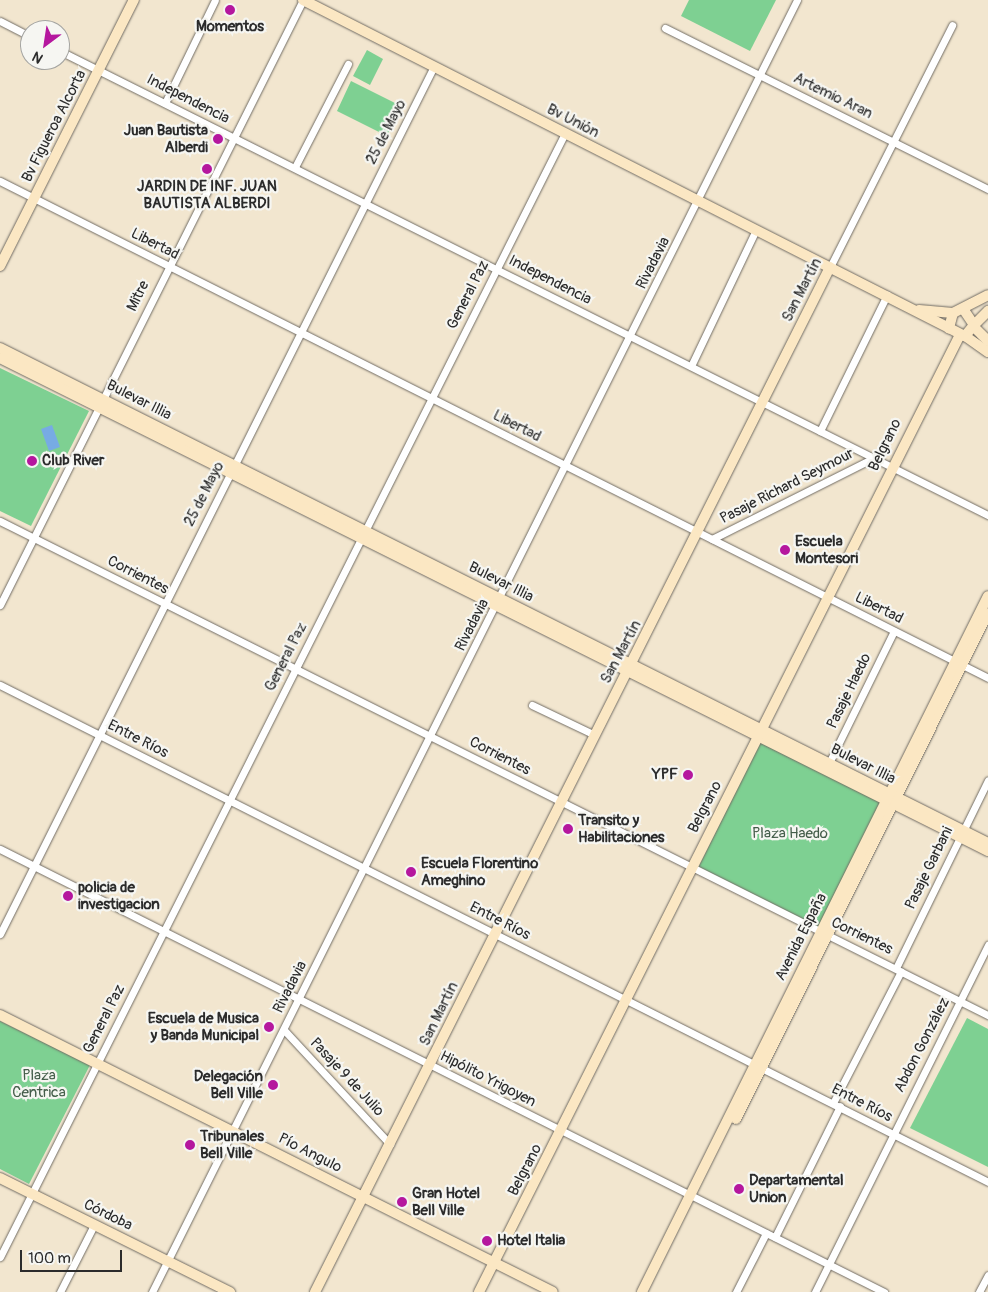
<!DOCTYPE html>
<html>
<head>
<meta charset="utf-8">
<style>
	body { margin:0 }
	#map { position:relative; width:988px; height:1292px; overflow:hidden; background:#f2e6cf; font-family:Pangolin,sans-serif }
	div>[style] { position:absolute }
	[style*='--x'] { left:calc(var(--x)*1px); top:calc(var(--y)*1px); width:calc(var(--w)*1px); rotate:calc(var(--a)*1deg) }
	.green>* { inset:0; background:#7ed092 }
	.water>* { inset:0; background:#77abe4 }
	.roads { filter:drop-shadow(0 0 1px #716c64) drop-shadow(0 0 1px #716c64) }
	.street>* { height:7px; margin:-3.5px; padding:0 3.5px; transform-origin:3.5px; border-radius:3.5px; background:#fff }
	.secondary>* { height:10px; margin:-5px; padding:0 5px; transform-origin:5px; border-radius:5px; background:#fbe7c3 }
	.dots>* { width:14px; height:14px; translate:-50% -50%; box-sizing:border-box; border:2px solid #f6f6f2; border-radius:50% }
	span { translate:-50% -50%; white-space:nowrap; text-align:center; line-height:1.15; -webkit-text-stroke:4.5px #f6f6f2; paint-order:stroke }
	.poi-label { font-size:15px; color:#2b2b2b; font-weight:700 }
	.right { translate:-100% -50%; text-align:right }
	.left { translate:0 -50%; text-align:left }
	.street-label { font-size:15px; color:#2b2b2b }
	.park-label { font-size:15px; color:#445d4a }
	.north { position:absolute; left:20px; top:20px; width:50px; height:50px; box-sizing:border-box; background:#f6f6f2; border:1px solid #a5a5a2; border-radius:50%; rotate:211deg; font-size:14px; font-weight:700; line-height:20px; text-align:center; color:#2b2b2b }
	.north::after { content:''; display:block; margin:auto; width:18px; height:22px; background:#b5179e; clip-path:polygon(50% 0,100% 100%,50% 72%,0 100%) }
	.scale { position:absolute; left:20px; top:1250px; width:102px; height:22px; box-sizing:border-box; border:2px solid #2b2b2b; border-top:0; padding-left:6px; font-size:15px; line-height:18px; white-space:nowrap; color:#2b2b2b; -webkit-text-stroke:4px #f6f6f2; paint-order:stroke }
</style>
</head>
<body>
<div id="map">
	<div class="green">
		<div style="clip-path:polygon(689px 0,776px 0,750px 51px,681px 16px)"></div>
		<div style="clip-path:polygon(367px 50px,383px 59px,370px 85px,353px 76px)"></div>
		<div style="clip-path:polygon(351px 81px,401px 106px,387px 136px,337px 111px)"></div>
		<div style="clip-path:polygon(0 368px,89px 411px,31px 526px,0 511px)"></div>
		<div style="clip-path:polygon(760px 741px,883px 801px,820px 929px,698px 868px)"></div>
		<div style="clip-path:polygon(967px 1018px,988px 1029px,988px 1167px,910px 1128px)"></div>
		<div style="clip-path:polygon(0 1021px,90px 1065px,29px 1184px,0 1169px)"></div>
	</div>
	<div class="water">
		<div style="clip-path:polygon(52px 425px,60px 447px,49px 451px,41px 429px)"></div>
	</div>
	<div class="roads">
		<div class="street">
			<div style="--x:0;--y:21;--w:34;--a:27"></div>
			<div style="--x:665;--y:28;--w:361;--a:26.5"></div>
			<div style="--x:60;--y:51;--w:1038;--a:26.57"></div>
			<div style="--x:165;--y:103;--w:114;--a:-64.1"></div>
			<div style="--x:295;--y:167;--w:116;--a:-62.8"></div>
			<div style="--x:0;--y:181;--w:1106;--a:26.7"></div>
			<div style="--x:830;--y:267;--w:271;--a:-63.2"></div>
			<div style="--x:691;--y:366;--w:151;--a:-64.5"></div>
			<div style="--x:820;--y:431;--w:152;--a:-63.8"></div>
			<div style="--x:0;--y:521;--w:1105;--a:26.57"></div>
			<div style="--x:712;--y:539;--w:181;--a:-26.6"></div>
			<div style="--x:0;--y:605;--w:677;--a:-63.4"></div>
			<div style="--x:0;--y:685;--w:1106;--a:26.7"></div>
			<div style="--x:532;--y:705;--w:70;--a:25.5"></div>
			<div style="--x:829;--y:763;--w:147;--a:-63.8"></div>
			<div style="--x:0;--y:849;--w:989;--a:26.62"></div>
			<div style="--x:0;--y:934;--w:970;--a:-63.43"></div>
			<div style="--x:896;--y:968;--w:209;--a:-63.9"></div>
			<div style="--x:284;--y:1030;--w:156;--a:47.1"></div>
			<div style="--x:833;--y:1103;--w:148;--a:-62.7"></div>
			<div style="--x:775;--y:1237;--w:146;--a:-63.6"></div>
			<div style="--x:0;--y:1257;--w:1258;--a:-63.31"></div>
			<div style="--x:60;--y:1292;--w:75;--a:-63.1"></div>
			<div style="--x:152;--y:1292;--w:1444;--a:-63.47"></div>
			<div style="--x:736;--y:1292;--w:66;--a:-63"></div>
			<div style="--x:815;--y:1292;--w:388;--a:-63.5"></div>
			<div style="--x:979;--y:1292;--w:19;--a:-62"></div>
		</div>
		<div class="secondary">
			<div style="--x:303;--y:0;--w:724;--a:26.92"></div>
			<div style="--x:0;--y:266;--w:298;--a:-63.3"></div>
			<div style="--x:919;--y:310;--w:34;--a:5"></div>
			<div style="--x:953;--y:313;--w:39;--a:-27"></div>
			<div style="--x:953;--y:313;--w:16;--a:105"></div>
			<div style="--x:949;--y:328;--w:18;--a:27"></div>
			<div style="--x:965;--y:336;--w:14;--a:-51"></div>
			<div style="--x:974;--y:325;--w:18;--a:-124"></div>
			<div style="--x:974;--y:325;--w:20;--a:-45"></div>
			<div style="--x:974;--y:327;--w:20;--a:45"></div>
			<div style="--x:965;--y:336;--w:28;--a:35"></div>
			<div style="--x:0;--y:348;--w:1105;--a:26.61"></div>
			<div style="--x:0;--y:358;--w:1104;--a:26.52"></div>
			<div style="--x:0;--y:1015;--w:618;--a:26.61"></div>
			<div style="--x:736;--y:1119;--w:565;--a:-63.53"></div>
			<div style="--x:0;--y:1178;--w:257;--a:26.4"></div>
			<div style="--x:315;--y:1292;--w:1147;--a:-63.32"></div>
			<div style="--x:479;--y:1292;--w:1069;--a:-63.32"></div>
			<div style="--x:642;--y:1292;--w:777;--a:-63.57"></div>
		</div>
	</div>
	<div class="dots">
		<div style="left:230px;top:10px;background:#b5179e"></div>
		<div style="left:218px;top:139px;background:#b5179e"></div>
		<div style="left:207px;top:169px;background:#b5179e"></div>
		<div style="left:32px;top:461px;background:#b5179e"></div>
		<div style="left:785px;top:550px;background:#b5179e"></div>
		<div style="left:688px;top:775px;background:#b5179e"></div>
		<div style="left:568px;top:829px;background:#b5179e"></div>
		<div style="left:411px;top:872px;background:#b5179e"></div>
		<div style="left:68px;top:896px;background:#b5179e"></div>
		<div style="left:269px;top:1027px;background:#b5179e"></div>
		<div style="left:273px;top:1085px;background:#b5179e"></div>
		<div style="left:190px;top:1145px;background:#b5179e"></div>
		<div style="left:739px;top:1189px;background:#b5179e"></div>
		<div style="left:402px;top:1202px;background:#b5179e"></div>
		<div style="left:487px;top:1241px;background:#b5179e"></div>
	</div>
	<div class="poi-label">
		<span style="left:230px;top:27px">Momentos</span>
		<span class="right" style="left:208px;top:139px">Juan Bautista<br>Alberdi</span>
		<span style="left:207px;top:195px">JARDIN DE INF. JUAN<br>BAUTISTA ALBERDI</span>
		<span class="left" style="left:42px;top:461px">Club River</span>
		<span class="left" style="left:795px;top:550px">Escuela<br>Montesori</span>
		<span class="right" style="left:678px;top:775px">YPF</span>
		<span class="left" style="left:578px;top:829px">Transito y<br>Habilitaciones</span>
		<span class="left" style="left:421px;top:872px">Escuela Florentino<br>Ameghino</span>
		<span class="left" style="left:78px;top:896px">policia de<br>investigacion</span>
		<span class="right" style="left:259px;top:1027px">Escuela de Musica<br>y Banda Municipal</span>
		<span class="right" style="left:263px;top:1085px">Delegación<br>Bell Ville</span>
		<span class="left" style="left:200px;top:1145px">Tribunales<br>Bell Ville</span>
		<span class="left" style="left:749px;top:1189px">Departamental<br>Union</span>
		<span class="left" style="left:412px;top:1202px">Gran Hotel<br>Bell Ville</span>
		<span class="left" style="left:497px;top:1241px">Hotel Italia</span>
	</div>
	<div class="street-label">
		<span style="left:833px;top:96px;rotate:26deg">Artemio Aran</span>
		<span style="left:188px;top:99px;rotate:27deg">Independencia</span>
		<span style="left:573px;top:121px;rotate:27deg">Bv Unión</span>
		<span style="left:54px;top:126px;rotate:-63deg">Bv Figueroa Alcorta</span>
		<span style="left:386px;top:132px;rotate:-63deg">25 de Mayo</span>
		<span style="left:155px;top:244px;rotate:27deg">Libertad</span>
		<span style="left:653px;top:263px;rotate:-63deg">Rivadavia</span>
		<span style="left:550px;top:280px;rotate:27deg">Independencia</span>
		<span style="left:802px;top:290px;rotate:-63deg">San Martín</span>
		<span style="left:468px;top:295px;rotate:-63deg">General Paz</span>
		<span style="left:138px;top:296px;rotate:-64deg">Mitre</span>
		<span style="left:139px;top:400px;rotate:27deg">Bulevar Illia</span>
		<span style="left:517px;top:426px;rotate:27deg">Libertad</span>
		<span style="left:885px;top:445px;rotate:-64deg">Belgrano</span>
		<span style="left:787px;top:486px;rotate:-27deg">Pasaje Richard Seymour</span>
		<span style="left:204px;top:494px;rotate:-63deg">25 de Mayo</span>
		<span style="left:138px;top:575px;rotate:27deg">Corrientes</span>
		<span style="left:501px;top:582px;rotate:27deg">Bulevar Illia</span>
		<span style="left:879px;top:608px;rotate:27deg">Libertad</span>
		<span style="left:472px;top:625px;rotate:-63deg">Rivadavia</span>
		<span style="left:621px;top:652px;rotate:-62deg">San Martín</span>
		<span style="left:286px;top:657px;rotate:-63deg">General Paz</span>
		<span style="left:849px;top:691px;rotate:-64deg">Pasaje Haedo</span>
		<span style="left:138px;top:739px;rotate:27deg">Entre Ríos</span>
		<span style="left:500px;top:756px;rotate:27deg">Corrientes</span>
		<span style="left:863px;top:764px;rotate:27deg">Bulevar Illia</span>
		<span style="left:705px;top:807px;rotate:-63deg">Belgrano</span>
		<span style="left:929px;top:868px;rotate:-64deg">Pasaje Garbani</span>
		<span style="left:500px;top:921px;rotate:27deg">Entre Ríos</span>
		<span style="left:862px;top:936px;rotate:26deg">Corrientes</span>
		<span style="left:801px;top:937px;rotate:-63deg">Avenida España</span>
		<span style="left:290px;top:987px;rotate:-63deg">Rivadavia</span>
		<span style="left:439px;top:1014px;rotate:-64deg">San Martín</span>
		<span style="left:104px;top:1019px;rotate:-63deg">General Paz</span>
		<span style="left:922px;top:1045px;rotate:-63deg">Abdon González</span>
		<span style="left:347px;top:1077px;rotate:47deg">Pasaje 9 de Julio</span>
		<span style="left:488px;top:1079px;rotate:27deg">Hipólito Yrigoyen</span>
		<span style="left:862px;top:1103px;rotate:27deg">Entre Ríos</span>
		<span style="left:310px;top:1153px;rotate:27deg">Pío Angulo</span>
		<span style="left:525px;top:1170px;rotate:-63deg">Belgrano</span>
		<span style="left:108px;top:1215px;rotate:26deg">Córdoba</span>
	</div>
	<div class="park-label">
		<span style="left:790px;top:834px">Plaza Haedo</span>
		<span style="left:39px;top:1084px">Plaza<br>Centrica</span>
	</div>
	<div class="north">N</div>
	<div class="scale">100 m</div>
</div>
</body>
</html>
